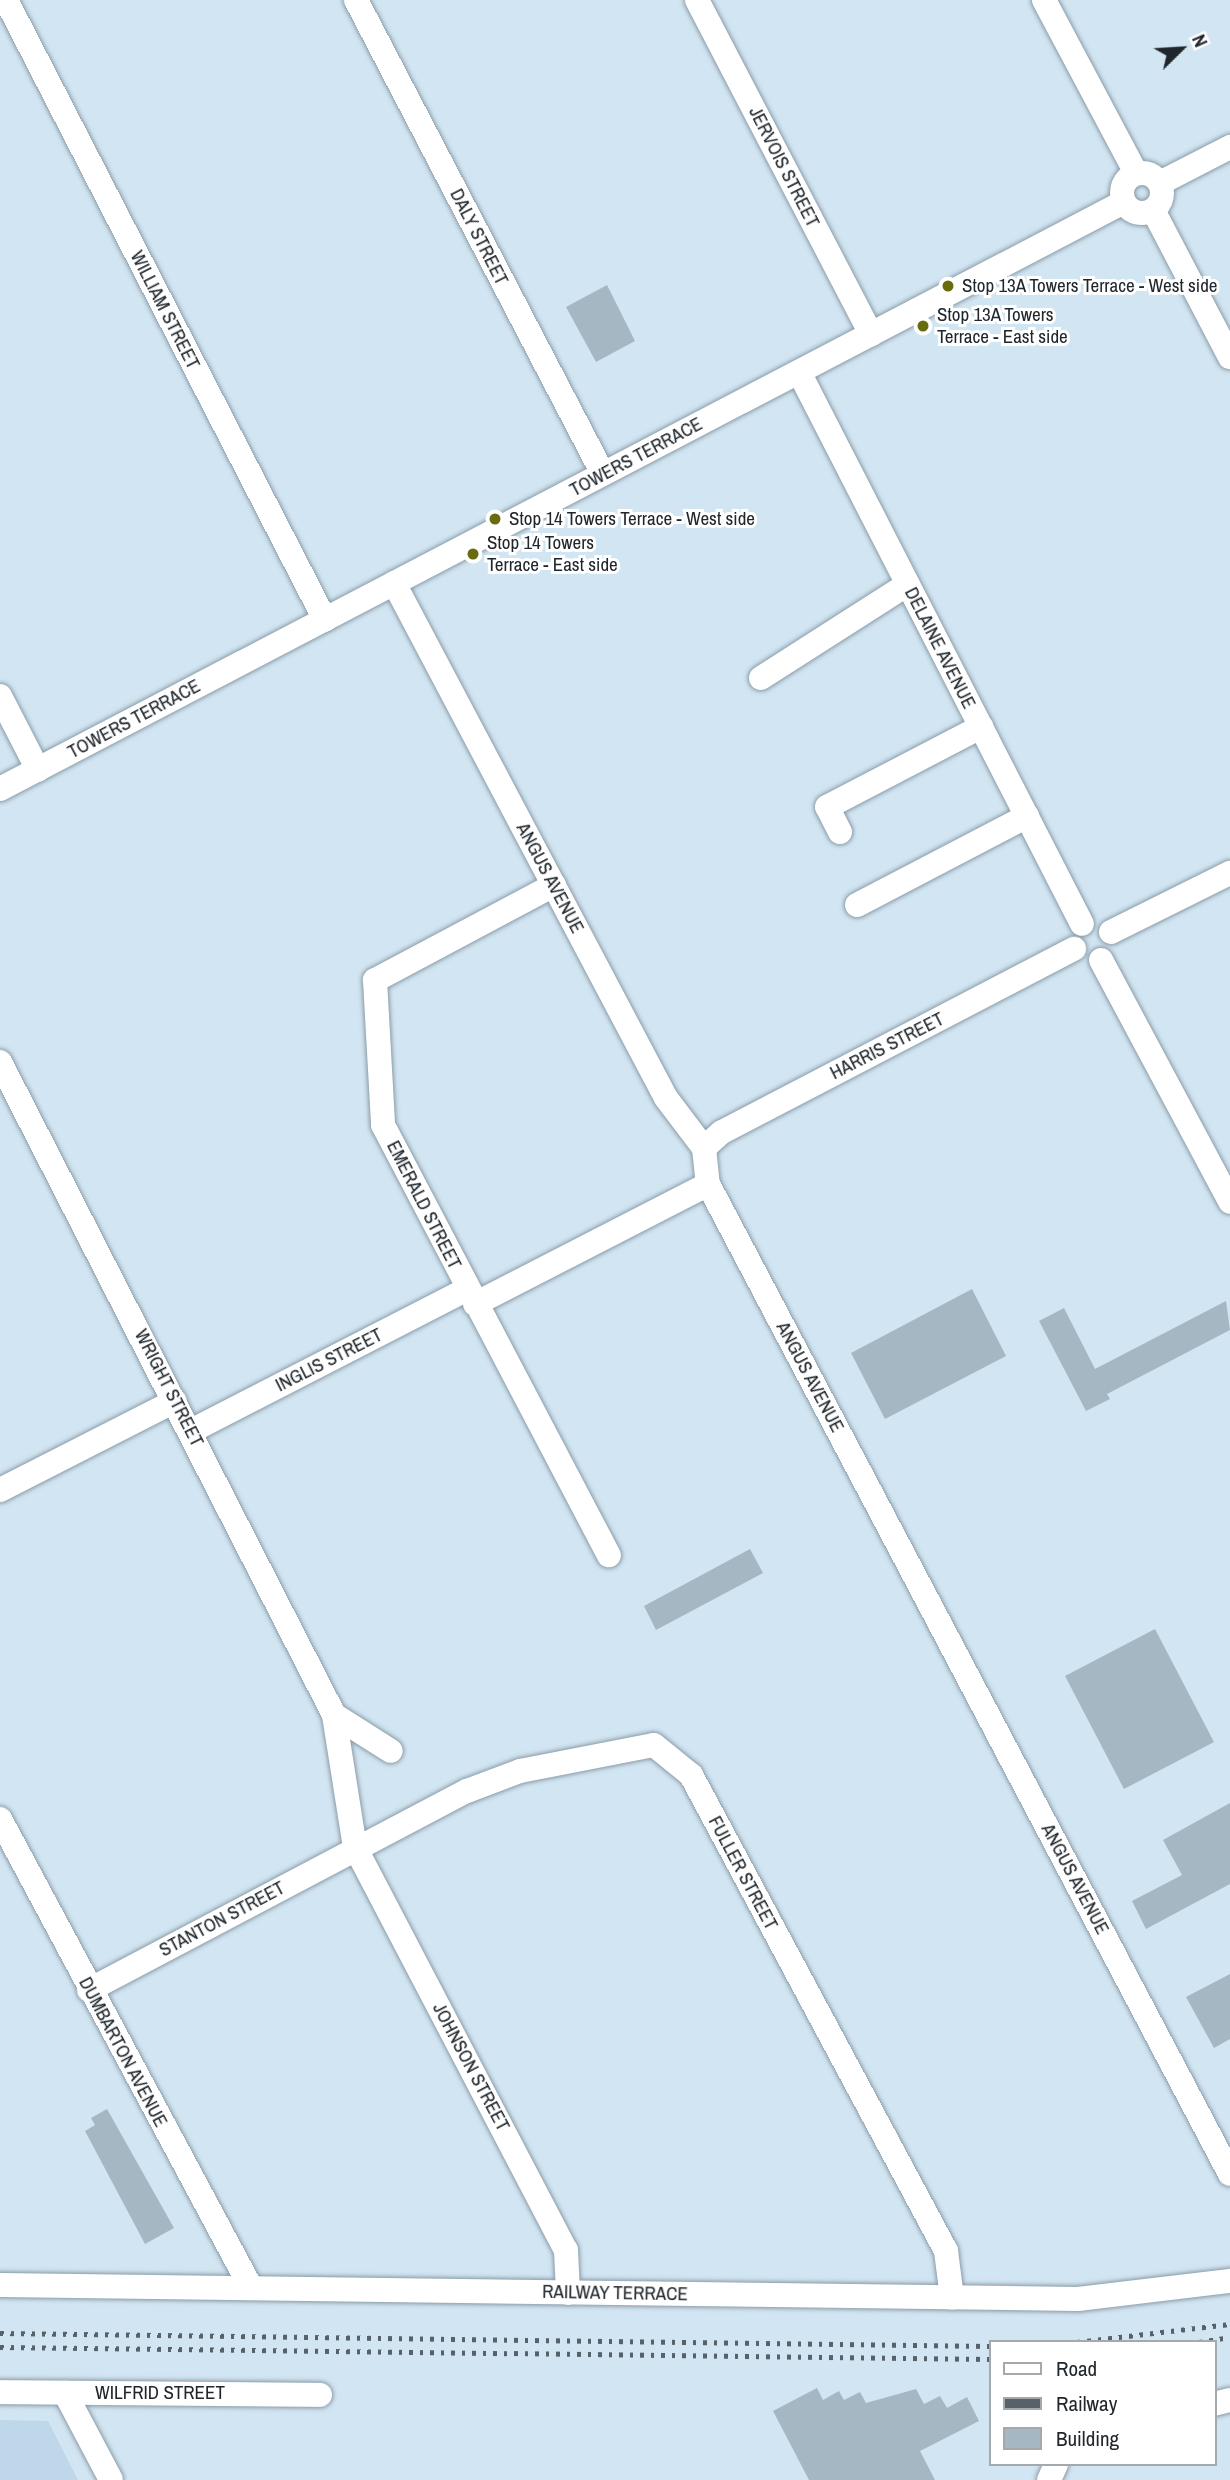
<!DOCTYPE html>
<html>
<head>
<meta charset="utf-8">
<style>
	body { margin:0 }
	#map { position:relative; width:1230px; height:2480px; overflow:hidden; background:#d2e5f2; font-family:"Archivo Narrow",sans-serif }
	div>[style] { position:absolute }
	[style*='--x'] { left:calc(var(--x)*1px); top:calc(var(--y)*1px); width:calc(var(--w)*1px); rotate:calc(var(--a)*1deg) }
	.built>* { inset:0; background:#bfd8e9 }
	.building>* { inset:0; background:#a5b7c3 }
	.roads { filter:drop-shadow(0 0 2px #8a9ca8) drop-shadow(0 0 2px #8a9ca8) }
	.minor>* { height:24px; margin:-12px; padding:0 12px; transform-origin:12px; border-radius:12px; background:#fff }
	.minor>.ring { margin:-12px; padding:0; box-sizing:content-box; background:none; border:24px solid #fff; border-radius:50% }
	.rail>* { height:5px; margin-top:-2.5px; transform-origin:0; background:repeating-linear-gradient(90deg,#566169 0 3.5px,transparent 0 10.5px) }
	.dots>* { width:19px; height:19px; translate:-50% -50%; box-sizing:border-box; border:4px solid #fff; border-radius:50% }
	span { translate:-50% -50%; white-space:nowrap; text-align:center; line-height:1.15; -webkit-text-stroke:6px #fff; paint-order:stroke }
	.street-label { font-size:19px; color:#20272c }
	.poi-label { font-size:19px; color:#20272c }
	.left { translate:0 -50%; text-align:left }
	.legend { position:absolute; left:989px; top:2340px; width:228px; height:126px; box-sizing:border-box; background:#fff; border:2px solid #a6a9ab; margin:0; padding:9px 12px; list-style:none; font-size:21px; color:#20272c }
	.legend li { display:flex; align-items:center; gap:14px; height:35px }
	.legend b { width:35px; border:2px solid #a6a9ab }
	.north { position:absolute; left:1146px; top:14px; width:70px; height:70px; -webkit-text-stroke:5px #fff; paint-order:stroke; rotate:66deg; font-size:19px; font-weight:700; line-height:28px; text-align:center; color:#20272c }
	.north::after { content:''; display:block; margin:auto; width:24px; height:32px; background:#20272c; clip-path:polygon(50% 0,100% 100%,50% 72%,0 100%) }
</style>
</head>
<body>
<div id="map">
	<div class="built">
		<div style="clip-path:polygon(0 2420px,48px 2421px,78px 2480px,0 2480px)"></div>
	</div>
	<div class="building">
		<div style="clip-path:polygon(607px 285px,635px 341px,596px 362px,566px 307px)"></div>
		<div style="clip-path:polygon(972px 1289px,1006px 1356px,885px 1419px,851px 1353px)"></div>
		<div style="clip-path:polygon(1226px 1301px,1230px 1330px,1107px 1394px,1110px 1399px,1086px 1411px,1039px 1321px,1064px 1308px,1095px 1369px)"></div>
		<div style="clip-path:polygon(750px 1549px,763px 1573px,656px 1630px,644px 1606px)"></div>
		<div style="clip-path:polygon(1155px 1629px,1214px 1742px,1124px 1789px,1065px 1676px)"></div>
		<div style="clip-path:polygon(1230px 1803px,1230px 1884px,1146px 1929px,1132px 1901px,1182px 1875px,1163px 1840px)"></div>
		<div style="clip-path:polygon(1230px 1974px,1230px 2039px,1214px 2048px,1186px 1997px)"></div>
		<div style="clip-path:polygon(107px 2109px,174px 2228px,145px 2244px,85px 2131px,95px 2125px,91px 2118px)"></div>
		<div style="clip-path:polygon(817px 2388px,823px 2400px,839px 2391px,844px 2400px,860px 2392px,866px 2403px,916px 2389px,924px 2404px,940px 2396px,947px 2408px,967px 2397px,979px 2421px,920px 2451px,935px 2480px,809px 2480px,773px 2411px)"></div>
	</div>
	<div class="roads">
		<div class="minor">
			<div style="--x:6;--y:0;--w:697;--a:62.77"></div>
			<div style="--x:356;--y:0;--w:534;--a:62.48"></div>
			<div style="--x:697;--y:0;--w:377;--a:62.5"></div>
			<div style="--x:1044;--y:0;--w:196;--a:62"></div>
			<div class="ring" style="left:1122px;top:173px;width:16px;height:16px"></div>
			<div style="--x:1160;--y:183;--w:79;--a:-27.2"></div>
			<div style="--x:1153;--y:210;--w:166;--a:62.4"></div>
			<div style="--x:799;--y:372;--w:620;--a:62.86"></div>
			<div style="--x:394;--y:583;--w:582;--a:62.16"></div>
			<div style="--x:666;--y:1098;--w:63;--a:52.8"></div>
			<div style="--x:704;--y:1148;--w:36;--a:84"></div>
			<div style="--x:708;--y:1184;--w:1119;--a:62.2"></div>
			<div style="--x:761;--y:678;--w:174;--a:-32.6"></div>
			<div style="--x:0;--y:696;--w:83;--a:62.8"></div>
			<div style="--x:0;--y:789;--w:1268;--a:-27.58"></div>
			<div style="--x:840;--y:832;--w:28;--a:-117"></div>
			<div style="--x:827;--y:807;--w:174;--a:-27.5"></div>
			<div style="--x:554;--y:885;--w:203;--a:152"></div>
			<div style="--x:375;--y:980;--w:145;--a:86.8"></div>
			<div style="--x:383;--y:1125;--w:486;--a:62.3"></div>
			<div style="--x:857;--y:905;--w:192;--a:-27.6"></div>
			<div style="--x:1111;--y:932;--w:133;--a:-26.4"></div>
			<div style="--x:1101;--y:960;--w:274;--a:61.9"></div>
			<div style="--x:0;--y:1062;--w:733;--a:62.91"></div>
			<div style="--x:334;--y:1715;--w:134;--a:81"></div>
			<div style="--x:355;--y:1847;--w:455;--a:62.4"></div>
			<div style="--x:566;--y:2250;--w:43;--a:87.3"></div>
			<div style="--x:704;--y:1148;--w:24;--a:-42"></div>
			<div style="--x:722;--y:1132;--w:397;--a:-27.5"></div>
			<div style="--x:475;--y:1304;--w:262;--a:-27.2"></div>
			<div style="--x:191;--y:1431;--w:310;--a:-27.2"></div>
			<div style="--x:0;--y:1490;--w:196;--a:-27"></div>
			<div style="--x:334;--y:1715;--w:67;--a:32.3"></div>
			<div style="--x:0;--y:1819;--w:527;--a:61.83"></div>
			<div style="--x:89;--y:1990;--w:427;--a:-27.8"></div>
			<div style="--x:467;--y:1791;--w:57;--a:-20.7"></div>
			<div style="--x:520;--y:1771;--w:136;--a:-11"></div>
			<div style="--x:654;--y:1745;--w:48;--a:39"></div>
			<div style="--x:691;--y:1775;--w:540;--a:61.82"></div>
			<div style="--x:946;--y:2251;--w:47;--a:82.7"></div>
			<div style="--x:0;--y:2285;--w:1078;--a:0.74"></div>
			<div style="--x:1078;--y:2299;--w:153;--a:-6.8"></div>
			<div style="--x:0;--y:2392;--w:320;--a:0.5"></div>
			<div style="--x:65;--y:2393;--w:98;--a:62.1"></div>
			<div style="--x:1214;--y:2404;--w:16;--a:-14"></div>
			<div style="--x:1049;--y:2480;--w:17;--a:-66"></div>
		</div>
	</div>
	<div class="rail">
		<div style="--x:0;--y:2333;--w:990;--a:0.75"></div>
		<div style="--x:1077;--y:2342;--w:154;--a:-6.7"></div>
		<div style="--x:1199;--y:2342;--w:31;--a:-9"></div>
		<div style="--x:0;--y:2347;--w:990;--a:0.69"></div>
	</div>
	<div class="dots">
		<div style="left:948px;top:286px;background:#686c0f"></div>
		<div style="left:923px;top:326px;background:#686c0f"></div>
		<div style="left:495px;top:519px;background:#686c0f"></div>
		<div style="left:473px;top:554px;background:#686c0f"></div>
	</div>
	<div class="street-label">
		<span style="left:784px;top:167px;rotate:63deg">JERVOIS STREET</span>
		<span style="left:479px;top:237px;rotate:63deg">DALY STREET</span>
		<span style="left:165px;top:310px;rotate:63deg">WILLIAM STREET</span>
		<span style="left:636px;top:457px;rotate:-28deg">TOWERS TERRACE</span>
		<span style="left:940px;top:648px;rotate:63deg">DELAINE AVENUE</span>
		<span style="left:134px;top:719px;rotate:-28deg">TOWERS TERRACE</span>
		<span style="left:550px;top:878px;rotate:62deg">ANGUS AVENUE</span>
		<span style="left:887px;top:1046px;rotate:-27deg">HARRIS STREET</span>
		<span style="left:424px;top:1205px;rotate:63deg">EMERALD STREET</span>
		<span style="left:329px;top:1360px;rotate:-27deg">INGLIS STREET</span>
		<span style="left:810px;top:1377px;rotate:62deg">ANGUS AVENUE</span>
		<span style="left:169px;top:1388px;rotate:63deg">WRIGHT STREET</span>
		<span style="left:743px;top:1873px;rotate:62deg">FULLER STREET</span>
		<span style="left:1075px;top:1879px;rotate:62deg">ANGUS AVENUE</span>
		<span style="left:222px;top:1919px;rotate:-28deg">STANTON STREET</span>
		<span style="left:123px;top:2052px;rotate:62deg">DUMBARTON AVENUE</span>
		<span style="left:471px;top:2067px;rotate:62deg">JOHNSON STREET</span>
		<span style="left:615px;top:2293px;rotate:1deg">RAILWAY TERRACE</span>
		<span style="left:160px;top:2393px">WILFRID STREET</span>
	</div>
	<div class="poi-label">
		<span class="left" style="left:962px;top:286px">Stop 13A Towers Terrace - West side</span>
		<span class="left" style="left:937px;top:326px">Stop 13A Towers<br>Terrace - East side</span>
		<span class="left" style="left:509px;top:519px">Stop 14 Towers Terrace - West side</span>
		<span class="left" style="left:487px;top:554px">Stop 14 Towers<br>Terrace - East side</span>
	</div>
	<ul class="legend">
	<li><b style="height:9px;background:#fff"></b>Road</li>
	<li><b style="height:9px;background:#566169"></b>Railway</li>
	<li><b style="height:19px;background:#a5b7c3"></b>Building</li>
	</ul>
	<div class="north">N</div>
</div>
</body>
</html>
